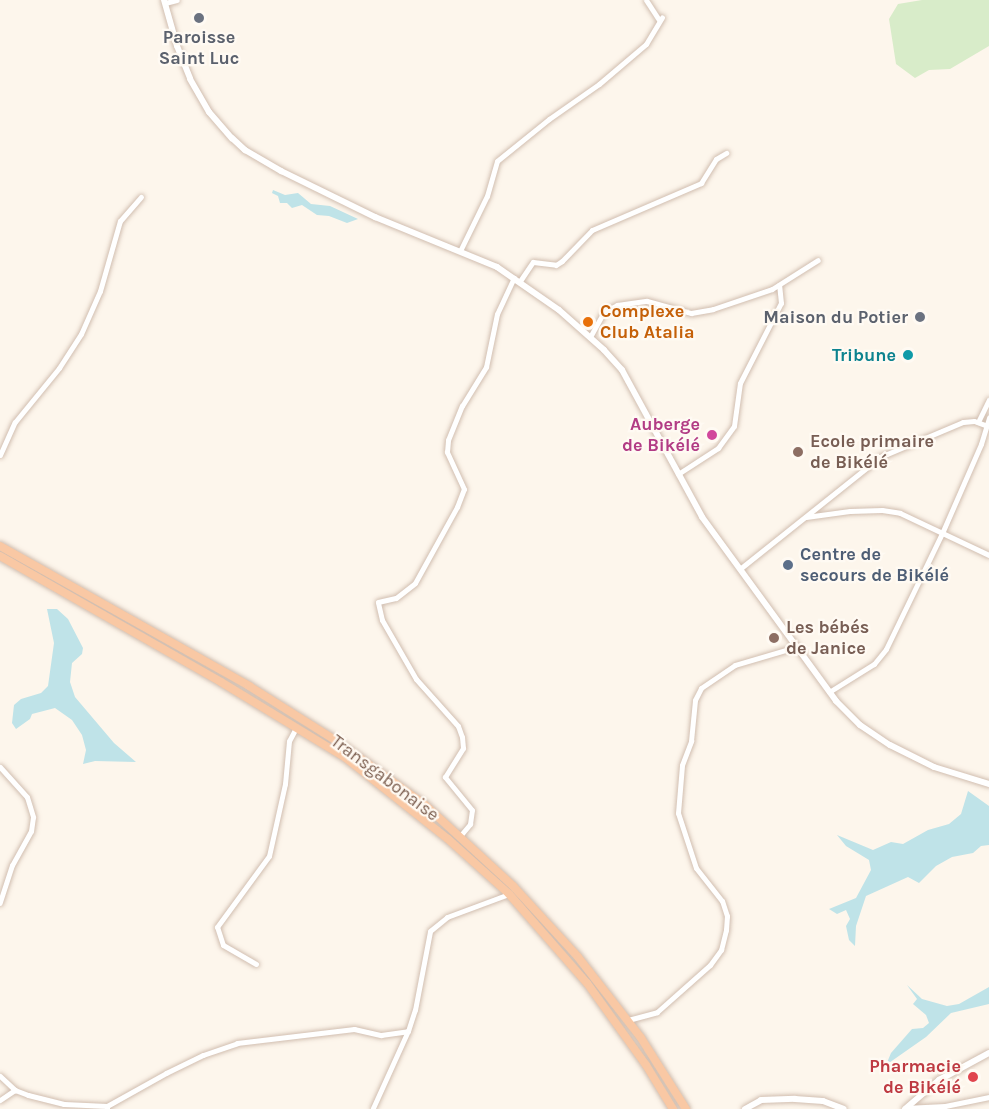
<!DOCTYPE html>
<html>
<head>
<meta charset="utf-8">
<style>
	body { margin:0 }
	#map { position:relative; width:989px; height:1109px; overflow:hidden; background:#fdf6ec; font-family:Karla,sans-serif }
	div>[style] { position:absolute }
	[style*='--x'] { left:calc(var(--x)*1px); top:calc(var(--y)*1px); width:calc(var(--w)*1px); rotate:calc(var(--a)*1deg) }
	.green>* { inset:0; background:#d8ecc9 }
	.water>* { inset:0; background:#bfe3e8 }
	.roads { filter:drop-shadow(0 0 2px #d1beb0) drop-shadow(0 0 2px #d1beb0) }
	.minor>* { height:5px; margin:-2.5px; padding:0 2.5px; transform-origin:2.5px; border-radius:2.5px; background:#fff }
	.tertiary>* { height:6px; margin:-3px; padding:0 3px; transform-origin:3px; border-radius:3px; background:#fff }
	.trunk>* { height:8px; margin:-4px; padding:0 4px; transform-origin:4px; border-radius:4px; background:#f9c8a4 }
	.dots>* { width:16px; height:16px; translate:-50% -50%; box-sizing:border-box; border:3px solid #fffaf3; border-radius:50% }
	span { translate:-50% -50%; white-space:nowrap; text-align:center; line-height:1.15; -webkit-text-stroke:4.5px #fffaf3; paint-order:stroke }
	.worship-label { font-size:18px; color:#5b616d; font-weight:700 }
	.right { translate:-100% -50%; text-align:right }
	.food-label { font-size:18px; color:#c56008; font-weight:700 }
	.left { translate:0 -50%; text-align:left }
	.culture-label { font-size:18px; color:#0d838f; font-weight:700 }
	.hotel-label { font-size:18px; color:#b23c85; font-weight:700 }
	.education-label { font-size:18px; color:#785e54; font-weight:700 }
	.service-label { font-size:18px; color:#4e5e75; font-weight:700 }
	.street-label { font-size:18px; color:#7a5c4d }
	.health-label { font-size:18px; color:#be3a42; font-weight:700 }
</style>
</head>
<body>
<div id="map">
	<div class="green">
		<div style="clip-path:polygon(922px 0,989px 0,989px 46px,950px 69px,929px 70px,915px 78px,896px 64px,889px 19px,898px 4px)"></div>
	</div>
	<div class="water">
		<div style="clip-path:polygon(273px 190px,285px 195px,298px 193px,311px 204px,330px 206px,358px 219px,347px 223px,329px 216px,317px 215px,302px 205px,292px 208px,287px 203px,280px 203px,278px 196px,272px 193px)"></div>
		<div style="clip-path:polygon(47px 609px,57px 609px,68px 619px,83px 648px,82px 654px,72px 663px,70px 682px,75px 697px,114px 743px,136px 762px,95px 761px,83px 764px,86px 750px,82px 735px,72px 720px,55px 708px,32px 714px,30px 719px,16px 729px,12px 723px,14px 705px,21px 699px,41px 693px,48px 686px,54px 643px)"></div>
		<div style="clip-path:polygon(968px 791px,989px 806px,989px 845px,981px 846px,973px 853px,952px 857px,936px 866px,919px 883px,908px 877px,866px 896px,856px 926px,855px 946px,849px 940px,846px 926px,850px 919px,846px 910px,837px 914px,829px 909px,856px 898px,871px 870px,869px 860px,846px 846px,837px 835px,873px 850px,891px 842px,903px 844px,928px 830px,949px 824px,961px 814px)"></div>
		<div style="clip-path:polygon(907px 985px,922px 999px,947px 1006px,959px 1004px,989px 987px,989px 1004px,951px 1013px,926px 1037px,886px 1065px,891px 1053px,912px 1029px,923px 1028px,929px 1023px,926px 1015px,913px 1004px,917px 999px)"></div>
	</div>
	<div class="roads">
		<div class="minor">
			<div style="--x:646;--y:0;--w:24;--a:57"></div>
			<div style="--x:165;--y:3;--w:12;--a:-14"></div>
			<div style="--x:460;--y:251;--w:61;--a:-63.9"></div>
			<div style="--x:487;--y:196;--w:36;--a:-74"></div>
			<div style="--x:497;--y:161;--w:67;--a:-38.9"></div>
			<div style="--x:549;--y:119;--w:61;--a:-35"></div>
			<div style="--x:599;--y:84;--w:62;--a:-40.4"></div>
			<div style="--x:646;--y:44;--w:31;--a:-59"></div>
			<div style="--x:520;--y:281;--w:23;--a:-56"></div>
			<div style="--x:533;--y:262;--w:23;--a:7"></div>
			<div style="--x:556;--y:265;--w:7;--a:-34"></div>
			<div style="--x:562;--y:261;--w:43;--a:-45.9"></div>
			<div style="--x:592;--y:230;--w:119;--a:-23.3"></div>
			<div style="--x:701;--y:183;--w:28;--a:-58"></div>
			<div style="--x:716;--y:159;--w:12;--a:-31"></div>
			<div style="--x:590;--y:337;--w:29;--a:-61"></div>
			<div style="--x:604;--y:312;--w:15;--a:-28"></div>
			<div style="--x:617;--y:305;--w:30;--a:-8"></div>
			<div style="--x:647;--y:301;--w:46;--a:15.3"></div>
			<div style="--x:691;--y:313;--w:22;--a:-10"></div>
			<div style="--x:713;--y:309;--w:62;--a:-18.7"></div>
			<div style="--x:772;--y:289;--w:54;--a:-32.2"></div>
			<div style="--x:978;--y:422;--w:25;--a:-64"></div>
			<div style="--x:0;--y:455;--w:36;--a:-66"></div>
			<div style="--x:15;--y:422;--w:70;--a:-50.8"></div>
			<div style="--x:59;--y:368;--w:40;--a:-57.1"></div>
			<div style="--x:81;--y:334;--w:47;--a:-66.2"></div>
			<div style="--x:100;--y:291;--w:73;--a:-74.1"></div>
			<div style="--x:120;--y:221;--w:32;--a:-49"></div>
			<div style="--x:678;--y:474;--w:48;--a:-33"></div>
			<div style="--x:718;--y:448;--w:27;--a:-54"></div>
			<div style="--x:734;--y:426;--w:43;--a:-82.1"></div>
			<div style="--x:740;--y:383;--w:90;--a:-62.9"></div>
			<div style="--x:781;--y:303;--w:18;--a:-96"></div>
			<div style="--x:806;--y:517;--w:44;--a:-7.8"></div>
			<div style="--x:850;--y:511;--w:32;--a:-2"></div>
			<div style="--x:882;--y:510;--w:18;--a:9"></div>
			<div style="--x:900;--y:513;--w:98;--a:25.3"></div>
			<div style="--x:741;--y:568;--w:178;--a:-38.6"></div>
			<div style="--x:880;--y:457;--w:90;--a:-22.9"></div>
			<div style="--x:963;--y:422;--w:11;--a:-5"></div>
			<div style="--x:974;--y:421;--w:12;--a:20"></div>
			<div style="--x:829;--y:692;--w:53;--a:-31.9"></div>
			<div style="--x:874;--y:664;--w:19;--a:-51"></div>
			<div style="--x:886;--y:649;--w:131;--a:-64.2"></div>
			<div style="--x:943;--y:531;--w:95;--a:-66.4"></div>
			<div style="--x:981;--y:444;--w:28;--a:-73"></div>
			<div style="--x:0;--y:767;--w:40;--a:48"></div>
			<div style="--x:27;--y:797;--w:21;--a:73"></div>
			<div style="--x:33;--y:817;--w:14;--a:98"></div>
			<div style="--x:31;--y:831;--w:39;--a:119"></div>
			<div style="--x:12;--y:865;--w:40;--a:108"></div>
			<div style="--x:460;--y:836;--w:16;--a:-50"></div>
			<div style="--x:470;--y:824;--w:14;--a:-82"></div>
			<div style="--x:472;--y:810;--w:43;--a:-129.3"></div>
			<div style="--x:445;--y:777;--w:34;--a:-58"></div>
			<div style="--x:463;--y:748;--w:11;--a:-95"></div>
			<div style="--x:462;--y:737;--w:12;--a:-110"></div>
			<div style="--x:458;--y:726;--w:63;--a:-131.8"></div>
			<div style="--x:416;--y:679;--w:68;--a:-120"></div>
			<div style="--x:382;--y:620;--w:18;--a:-103"></div>
			<div style="--x:378;--y:602;--w:18;--a:-13"></div>
			<div style="--x:396;--y:598;--w:24;--a:-38"></div>
			<div style="--x:415;--y:583;--w:87;--a:-61.1"></div>
			<div style="--x:457;--y:507;--w:19;--a:-69"></div>
			<div style="--x:464;--y:489;--w:41;--a:-114.7"></div>
			<div style="--x:447;--y:452;--w:12;--a:-85"></div>
			<div style="--x:448;--y:440;--w:37;--a:-68"></div>
			<div style="--x:462;--y:406;--w:46;--a:-58.4"></div>
			<div style="--x:486;--y:367;--w:54;--a:-78.3"></div>
			<div style="--x:497;--y:314;--w:40;--a:-65"></div>
			<div style="--x:256;--y:964;--w:38;--a:-150"></div>
			<div style="--x:223;--y:945;--w:19;--a:-108"></div>
			<div style="--x:217;--y:927;--w:88;--a:-53.8"></div>
			<div style="--x:269;--y:856;--w:74;--a:-77.5"></div>
			<div style="--x:285;--y:784;--w:43;--a:-84.7"></div>
			<div style="--x:289;--y:741;--w:15;--a:-62"></div>
			<div style="--x:628;--y:1020;--w:30;--a:-15"></div>
			<div style="--x:657;--y:1012;--w:71;--a:-41.6"></div>
			<div style="--x:710;--y:965;--w:19;--a:-54"></div>
			<div style="--x:721;--y:950;--w:21;--a:-76"></div>
			<div style="--x:726;--y:930;--w:14;--a:-86"></div>
			<div style="--x:727;--y:916;--w:16;--a:-108"></div>
			<div style="--x:722;--y:901;--w:42;--a:-128.2"></div>
			<div style="--x:696;--y:868;--w:58;--a:-108.1"></div>
			<div style="--x:678;--y:813;--w:48;--a:-85.2"></div>
			<div style="--x:682;--y:765;--w:26;--a:-69"></div>
			<div style="--x:691;--y:741;--w:41;--a:-84.4"></div>
			<div style="--x:695;--y:700;--w:13;--a:-63"></div>
			<div style="--x:701;--y:688;--w:41;--a:-34.1"></div>
			<div style="--x:735;--y:665;--w:64;--a:-16.4"></div>
			<div style="--x:0;--y:1076;--w:21;--a:43"></div>
			<div style="--x:15;--y:1090;--w:14;--a:21"></div>
			<div style="--x:28;--y:1095;--w:37;--a:14"></div>
			<div style="--x:64;--y:1104;--w:43;--a:2.7"></div>
			<div style="--x:0;--y:1100;--w:18;--a:-34"></div>
			<div style="--x:373;--y:1108;--w:85;--a:-65.6"></div>
			<div style="--x:905;--y:1108;--w:40;--a:-2.9"></div>
			<div style="--x:945;--y:1106;--w:45;--a:-11.6"></div>
			<div style="--x:107;--y:1109;--w:3;--a:-90"></div>
			<div style="--x:107;--y:1106;--w:68;--a:-29.2"></div>
			<div style="--x:166;--y:1073;--w:41;--a:-25.9"></div>
			<div style="--x:203;--y:1055;--w:36;--a:-19"></div>
			<div style="--x:237;--y:1043;--w:118;--a:-6.8"></div>
			<div style="--x:354;--y:1029;--w:28;--a:13"></div>
			<div style="--x:381;--y:1035;--w:27;--a:-8"></div>
			<div style="--x:408;--y:1031;--w:22;--a:-72"></div>
			<div style="--x:415;--y:1010;--w:80;--a:-79.2"></div>
			<div style="--x:430;--y:931;--w:22;--a:-39"></div>
			<div style="--x:447;--y:917;--w:66;--a:-20.4"></div>
		</div>
		<div class="tertiary">
			<div style="--x:164;--y:0;--w:48;--a:74.2"></div>
			<div style="--x:177;--y:46;--w:35;--a:68"></div>
			<div style="--x:190;--y:79;--w:38;--a:60"></div>
			<div style="--x:209;--y:112;--w:35;--a:49"></div>
			<div style="--x:232;--y:138;--w:18;--a:43"></div>
			<div style="--x:245;--y:150;--w:42;--a:30.3"></div>
			<div style="--x:281;--y:171;--w:105;--a:26.1"></div>
			<div style="--x:375;--y:217;--w:132;--a:22.3"></div>
			<div style="--x:497;--y:267;--w:75;--a:34.7"></div>
			<div style="--x:559;--y:310;--w:60;--a:41.6"></div>
			<div style="--x:604;--y:350;--w:27;--a:48"></div>
			<div style="--x:622;--y:370;--w:167;--a:61.4"></div>
			<div style="--x:702;--y:517;--w:228;--a:53.9"></div>
			<div style="--x:836;--y:701;--w:34;--a:45"></div>
			<div style="--x:860;--y:725;--w:36;--a:34"></div>
			<div style="--x:890;--y:745;--w:49;--a:26.6"></div>
			<div style="--x:934;--y:767;--w:58;--a:17.2"></div>
			<div style="--x:745;--y:1109;--w:18;--a:-29"></div>
			<div style="--x:761;--y:1100;--w:34;--a:-2"></div>
			<div style="--x:795;--y:1099;--w:28;--a:4"></div>
			<div style="--x:823;--y:1101;--w:22;--a:21"></div>
			<div style="--x:905;--y:1109;--w:45;--a:-40.5"></div>
			<div style="--x:939;--y:1080;--w:57;--a:-28.4"></div>
		</div>
		<div class="trunk">
			<div style="--x:0;--y:546;--w:286;--a:29.3"></div>
			<div style="--x:249;--y:686;--w:102;--a:32.1"></div>
			<div style="--x:335;--y:740;--w:111;--a:35.8"></div>
			<div style="--x:425;--y:805;--w:120;--a:42.6"></div>
			<div style="--x:513;--y:886;--w:96;--a:47.5"></div>
			<div style="--x:578;--y:957;--w:103;--a:52.1"></div>
			<div style="--x:641;--y:1038;--w:84;--a:57.6"></div>
			<div style="--x:0;--y:556;--w:254;--a:29.7"></div>
			<div style="--x:221;--y:682;--w:146;--a:31.3"></div>
			<div style="--x:346;--y:758;--w:130;--a:38.5"></div>
			<div style="--x:448;--y:839;--w:82;--a:42"></div>
			<div style="--x:509;--y:894;--w:118;--a:48.8"></div>
			<div style="--x:587;--y:983;--w:101;--a:54.3"></div>
			<div style="--x:646;--y:1065;--w:52;--a:58.5"></div>
		</div>
	</div>
	<div class="dots">
		<div style="left:199px;top:18px;background:#6b7280"></div>
		<div style="left:920px;top:317px;background:#6b7280"></div>
		<div style="left:588px;top:322px;background:#e8710a"></div>
		<div style="left:908px;top:355px;background:#0f9aa8"></div>
		<div style="left:712px;top:435px;background:#d1479c"></div>
		<div style="left:798px;top:452px;background:#8d6e63"></div>
		<div style="left:788px;top:565px;background:#5c6f8a"></div>
		<div style="left:774px;top:638px;background:#8d6e63"></div>
		<div style="left:973px;top:1077px;background:#e0444e"></div>
	</div>
	<div class="worship-label">
		<span style="left:199px;top:48px">Paroisse<br>Saint Luc</span>
		<span class="right" style="left:908px;top:317px">Maison du Potier</span>
	</div>
	<div class="food-label">
		<span class="left" style="left:600px;top:322px">Complexe<br>Club Atalia</span>
	</div>
	<div class="culture-label">
		<span class="right" style="left:896px;top:355px">Tribune</span>
	</div>
	<div class="hotel-label">
		<span class="right" style="left:700px;top:435px">Auberge<br>de Bikélé</span>
	</div>
	<div class="education-label">
		<span class="left" style="left:810px;top:452px">Ecole primaire<br>de Bikélé</span>
		<span class="left" style="left:786px;top:638px">Les bébés<br>de Janice</span>
	</div>
	<div class="service-label">
		<span class="left" style="left:800px;top:565px">Centre de<br>secours de Bikélé</span>
	</div>
	<div class="street-label">
		<span style="left:385px;top:778px;rotate:37deg">Transgabonaise</span>
	</div>
	<div class="health-label">
		<span class="right" style="left:961px;top:1077px">Pharmacie<br>de Bikélé</span>
	</div>
</div>
</body>
</html>
